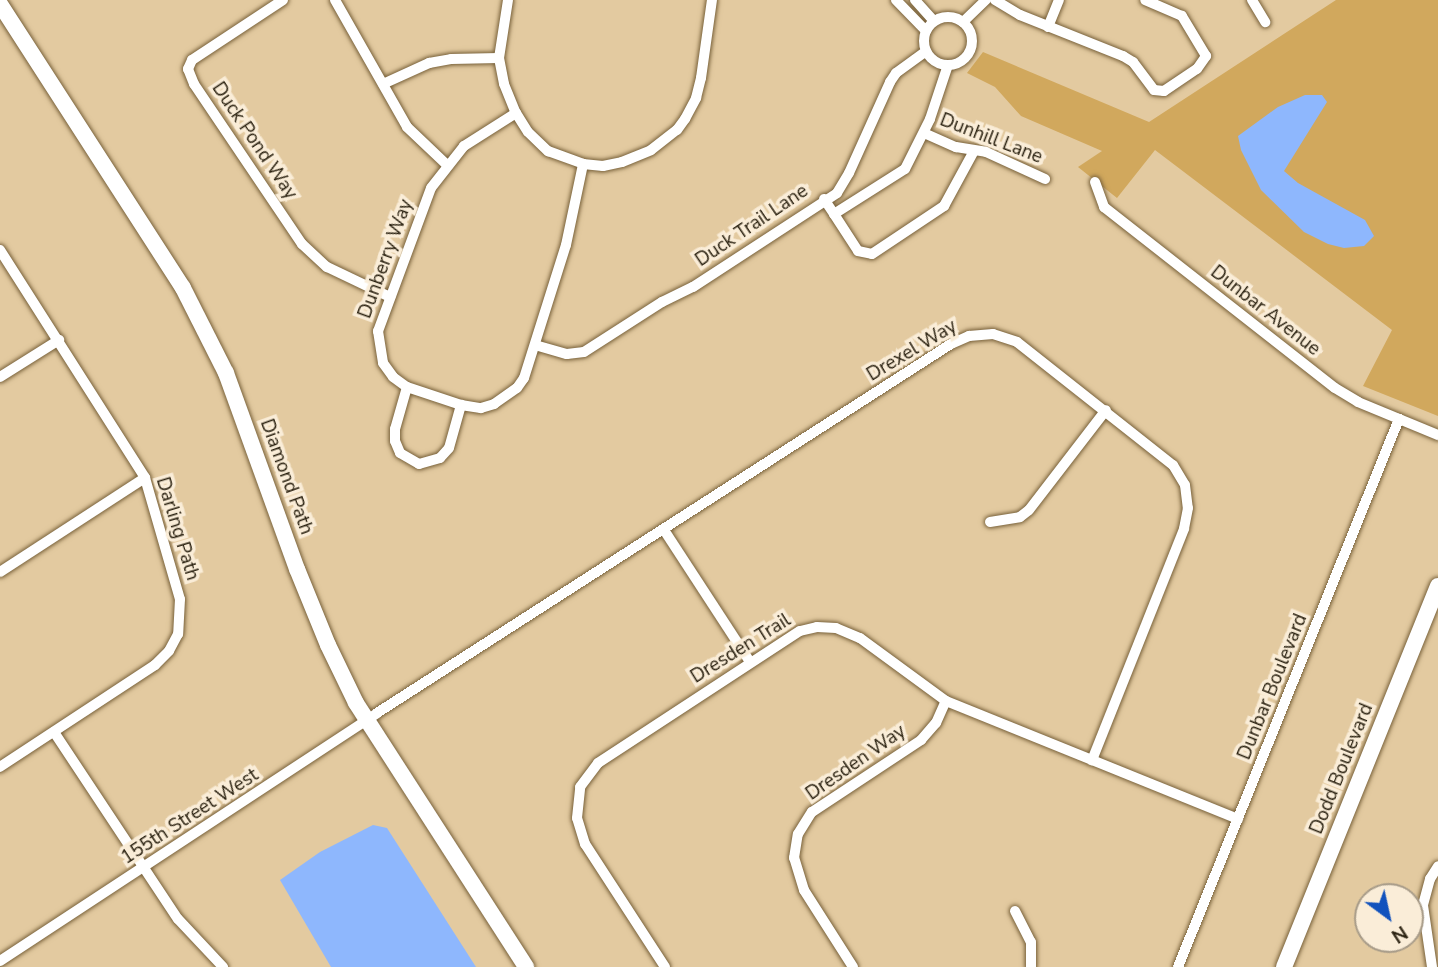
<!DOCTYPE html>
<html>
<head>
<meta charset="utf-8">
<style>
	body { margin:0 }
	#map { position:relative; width:1438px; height:967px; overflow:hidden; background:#e3caa0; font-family:"Nunito Sans",sans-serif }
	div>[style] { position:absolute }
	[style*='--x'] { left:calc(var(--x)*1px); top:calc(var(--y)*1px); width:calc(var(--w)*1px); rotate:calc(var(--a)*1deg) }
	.green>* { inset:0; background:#d1a85d }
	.water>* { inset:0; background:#8eb7fd }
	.roads { filter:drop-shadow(0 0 2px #78613a) drop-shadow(0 0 2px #78613a) }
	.street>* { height:10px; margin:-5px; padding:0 5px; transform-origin:5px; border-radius:5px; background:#fff }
	.street>.ring { margin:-5px; padding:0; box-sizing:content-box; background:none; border:10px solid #fff; border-radius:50% }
	.secondary>* { height:16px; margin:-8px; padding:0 8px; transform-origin:8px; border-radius:8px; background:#fff }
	span { translate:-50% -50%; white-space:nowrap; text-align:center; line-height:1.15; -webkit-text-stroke:7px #faedd8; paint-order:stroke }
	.street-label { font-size:19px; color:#2a2110 }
	.north { position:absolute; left:1354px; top:883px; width:70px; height:70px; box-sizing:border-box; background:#faedd8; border:2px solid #a79b88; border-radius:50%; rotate:147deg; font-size:19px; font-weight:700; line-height:28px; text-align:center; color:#2a2110 }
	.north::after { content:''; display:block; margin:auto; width:24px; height:32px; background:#1152bd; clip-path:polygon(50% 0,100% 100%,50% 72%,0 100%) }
</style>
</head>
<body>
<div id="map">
	<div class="green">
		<div style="clip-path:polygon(1336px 0,1438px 0,1438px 416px,1363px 386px,1392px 330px,1155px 150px,1117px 198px,1078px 167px,1102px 151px,1021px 116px,995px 87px,967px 73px,983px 52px,1149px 122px)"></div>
	</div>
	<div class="water">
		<div style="clip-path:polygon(1305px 95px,1322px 95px,1327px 102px,1284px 171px,1298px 183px,1365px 220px,1374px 236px,1364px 246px,1344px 248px,1328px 244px,1304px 232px,1261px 190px,1241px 150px,1238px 136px,1278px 107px)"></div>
		<div style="clip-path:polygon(373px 825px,387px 828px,476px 967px,331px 967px,280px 880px,320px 852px)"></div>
	</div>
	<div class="roads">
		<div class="street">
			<div style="--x:283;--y:0;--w:109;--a:146.6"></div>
			<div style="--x:192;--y:60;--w:10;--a:114"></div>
			<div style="--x:188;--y:69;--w:16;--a:68"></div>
			<div style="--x:194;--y:84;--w:193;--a:56"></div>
			<div style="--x:302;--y:244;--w:34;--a:43"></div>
			<div style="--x:327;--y:267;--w:70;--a:25.5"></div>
			<div style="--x:335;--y:0;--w:146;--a:60.4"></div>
			<div style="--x:407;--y:127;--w:55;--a:43.5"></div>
			<div style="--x:508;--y:0;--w:59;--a:98.8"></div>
			<div style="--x:499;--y:58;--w:26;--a:79"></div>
			<div style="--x:504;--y:84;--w:31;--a:68"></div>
			<div style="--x:516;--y:113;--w:22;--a:58"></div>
			<div style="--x:528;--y:132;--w:28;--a:44"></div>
			<div style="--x:548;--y:151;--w:37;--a:20"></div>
			<div style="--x:583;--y:164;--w:20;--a:6"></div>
			<div style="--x:603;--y:166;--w:19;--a:-12"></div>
			<div style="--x:622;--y:162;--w:31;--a:-22"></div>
			<div style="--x:651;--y:150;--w:33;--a:-38"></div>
			<div style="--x:677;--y:130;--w:14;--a:-54"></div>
			<div style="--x:685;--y:119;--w:24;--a:-62"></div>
			<div style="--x:696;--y:98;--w:21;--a:-76"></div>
			<div style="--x:701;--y:78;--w:79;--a:-82"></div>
			<div style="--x:896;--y:0;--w:43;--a:45.9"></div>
			<div style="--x:915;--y:0;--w:28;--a:48"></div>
			<div style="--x:995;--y:0;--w:29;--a:31"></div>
			<div style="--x:1020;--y:15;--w:111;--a:21.7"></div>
			<div style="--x:1123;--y:56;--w:12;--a:31"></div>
			<div style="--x:1133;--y:62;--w:35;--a:53"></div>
			<div style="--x:1154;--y:90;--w:10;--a:6"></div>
			<div style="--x:1164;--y:91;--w:40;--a:-34"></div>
			<div style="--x:1197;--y:69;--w:16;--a:-55"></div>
			<div style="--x:1206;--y:56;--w:47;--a:-121"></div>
			<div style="--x:1182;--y:16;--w:40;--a:-156.6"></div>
			<div style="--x:1252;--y:0;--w:26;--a:59"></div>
			<div class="ring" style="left:924px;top:17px;width:38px;height:38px"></div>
			<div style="--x:963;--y:22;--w:32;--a:-44"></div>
			<div style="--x:1048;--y:27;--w:29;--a:-68"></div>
			<div style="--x:383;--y:84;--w:51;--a:-24.5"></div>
			<div style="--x:429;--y:63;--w:22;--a:-10"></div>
			<div style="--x:451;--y:59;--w:48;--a:-1.2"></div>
			<div style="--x:516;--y:113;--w:62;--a:147.6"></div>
			<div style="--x:464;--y:146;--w:53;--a:128.2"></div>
			<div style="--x:431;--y:188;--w:153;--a:110.3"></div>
			<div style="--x:378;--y:331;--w:32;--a:81"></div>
			<div style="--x:383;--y:363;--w:17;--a:54"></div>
			<div style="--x:393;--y:377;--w:17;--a:36"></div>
			<div style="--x:407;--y:387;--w:57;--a:18.4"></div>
			<div style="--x:461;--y:405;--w:20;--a:9"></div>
			<div style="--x:481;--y:408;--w:14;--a:-17"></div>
			<div style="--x:494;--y:404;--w:28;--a:-35"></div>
			<div style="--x:517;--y:388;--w:12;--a:-55"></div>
			<div style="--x:524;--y:378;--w:139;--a:-72.5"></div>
			<div style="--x:566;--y:245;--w:83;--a:-78.1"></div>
			<div style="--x:924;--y:133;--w:35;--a:24"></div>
			<div style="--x:956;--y:147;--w:30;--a:9"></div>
			<div style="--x:986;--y:152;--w:65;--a:24.6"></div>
			<div style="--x:1095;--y:182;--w:27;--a:70"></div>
			<div style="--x:1104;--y:207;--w:293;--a:38.1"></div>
			<div style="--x:1335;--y:388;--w:27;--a:31"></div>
			<div style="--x:1358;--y:402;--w:87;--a:22.4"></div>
			<div style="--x:824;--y:199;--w:18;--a:56"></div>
			<div style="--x:834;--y:214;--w:84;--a:-32.4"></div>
			<div style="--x:905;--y:169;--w:56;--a:-63.4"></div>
			<div style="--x:930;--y:119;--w:57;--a:-71.6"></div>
			<div style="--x:834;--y:214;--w:44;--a:57"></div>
			<div style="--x:858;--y:251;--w:14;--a:12"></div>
			<div style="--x:872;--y:254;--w:87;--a:-33.7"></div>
			<div style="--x:944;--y:206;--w:63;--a:-61.4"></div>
			<div style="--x:0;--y:250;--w:270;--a:57.5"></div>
			<div style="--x:145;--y:478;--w:126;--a:73.9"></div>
			<div style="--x:180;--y:599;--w:35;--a:93"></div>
			<div style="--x:178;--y:634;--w:19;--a:118"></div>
			<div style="--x:169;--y:651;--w:20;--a:135"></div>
			<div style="--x:155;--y:665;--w:186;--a:146.7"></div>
			<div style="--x:535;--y:345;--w:33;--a:16"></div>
			<div style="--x:567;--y:354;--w:17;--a:-7"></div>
			<div style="--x:584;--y:352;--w:93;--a:-32.7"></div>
			<div style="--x:662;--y:302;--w:34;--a:-26"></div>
			<div style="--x:693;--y:287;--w:172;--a:-33.1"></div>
			<div style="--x:837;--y:193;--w:23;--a:-59"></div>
			<div style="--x:849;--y:173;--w:100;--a:-65.7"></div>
			<div style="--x:890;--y:82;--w:11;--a:-56"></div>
			<div style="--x:896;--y:73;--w:37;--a:-36"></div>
			<div style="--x:0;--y:377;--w:70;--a:-32.1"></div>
			<div style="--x:407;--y:387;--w:44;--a:105.9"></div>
			<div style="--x:395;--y:429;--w:12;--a:90"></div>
			<div style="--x:395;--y:441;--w:13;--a:67"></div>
			<div style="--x:400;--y:453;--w:22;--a:30"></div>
			<div style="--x:419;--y:464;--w:22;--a:-16"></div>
			<div style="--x:440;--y:458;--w:13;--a:-48"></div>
			<div style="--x:449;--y:448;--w:45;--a:-74.4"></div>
			<div style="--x:990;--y:522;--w:30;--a:-9"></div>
			<div style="--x:1020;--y:517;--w:11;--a:-38"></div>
			<div style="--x:1029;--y:510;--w:126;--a:-52.4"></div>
			<div style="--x:664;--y:530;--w:158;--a:56.9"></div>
			<div style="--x:0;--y:572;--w:173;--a:-33"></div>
			<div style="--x:54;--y:732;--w:224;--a:56.5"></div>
			<div style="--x:178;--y:919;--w:66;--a:46.8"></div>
			<div style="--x:1015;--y:911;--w:35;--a:63"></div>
			<div style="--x:1031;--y:942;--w:25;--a:90"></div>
			<div style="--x:0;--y:961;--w:451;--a:-33.3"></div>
			<div style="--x:377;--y:713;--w:682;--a:-32.74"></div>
			<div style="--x:951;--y:344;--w:20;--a:-24"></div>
			<div style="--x:969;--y:336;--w:24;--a:-5"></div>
			<div style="--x:993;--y:334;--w:25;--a:18"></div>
			<div style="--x:1017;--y:342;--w:199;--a:38.3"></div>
			<div style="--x:1173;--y:465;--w:23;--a:59"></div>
			<div style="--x:1185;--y:485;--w:23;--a:83"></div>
			<div style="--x:1188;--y:508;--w:21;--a:101"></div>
			<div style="--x:1184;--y:529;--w:249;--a:111.7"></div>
			<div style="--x:665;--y:967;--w:147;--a:-123"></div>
			<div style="--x:585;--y:844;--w:27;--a:-107"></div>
			<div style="--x:577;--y:818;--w:31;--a:-84"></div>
			<div style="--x:580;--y:787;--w:30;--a:-53"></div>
			<div style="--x:598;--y:763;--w:241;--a:-33.2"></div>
			<div style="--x:800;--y:631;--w:17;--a:-13"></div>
			<div style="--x:817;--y:627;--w:19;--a:3"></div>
			<div style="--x:836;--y:628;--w:26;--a:23"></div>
			<div style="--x:860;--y:638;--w:107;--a:36.2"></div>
			<div style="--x:946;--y:701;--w:315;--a:22"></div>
			<div style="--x:853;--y:967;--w:91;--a:-122.5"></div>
			<div style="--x:804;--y:890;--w:34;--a:-107"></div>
			<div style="--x:794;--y:858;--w:24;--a:-81"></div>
			<div style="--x:798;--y:834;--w:26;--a:-58"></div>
			<div style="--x:812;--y:812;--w:131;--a:-33.4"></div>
			<div style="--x:921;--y:740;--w:23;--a:-49"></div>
			<div style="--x:936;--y:723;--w:24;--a:-66"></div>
			<div style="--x:1178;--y:967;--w:591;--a:-68.04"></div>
			<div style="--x:1432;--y:967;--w:63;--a:-98.3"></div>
			<div style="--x:1423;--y:905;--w:27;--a:-75"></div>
			<div style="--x:1430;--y:879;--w:15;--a:-58"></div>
		</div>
		<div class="secondary">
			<div style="--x:0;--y:4;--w:338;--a:57.2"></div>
			<div style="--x:183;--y:288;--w:95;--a:63.2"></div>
			<div style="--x:226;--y:373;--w:208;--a:70.1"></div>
			<div style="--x:297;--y:569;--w:82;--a:67.8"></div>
			<div style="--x:328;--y:645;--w:64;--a:64.2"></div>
			<div style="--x:356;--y:703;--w:314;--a:57.2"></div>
			<div style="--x:1284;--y:967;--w:411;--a:-68"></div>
		</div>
	</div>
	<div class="street-label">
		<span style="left:991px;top:139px;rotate:21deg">Dunhill Lane</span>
		<span style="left:254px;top:141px;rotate:56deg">Duck Pond Way</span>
		<span style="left:752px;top:226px;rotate:-34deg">Duck Trail Lane</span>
		<span style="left:386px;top:259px;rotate:-70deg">Dunberry Way</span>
		<span style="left:1265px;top:311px;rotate:38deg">Dunbar Avenue</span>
		<span style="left:912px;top:351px;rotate:-31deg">Drexel Way</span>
		<span style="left:286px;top:477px;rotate:70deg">Diamond Path</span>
		<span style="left:177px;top:529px;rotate:73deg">Darling Path</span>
		<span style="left:741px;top:649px;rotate:-32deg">Dresden Trail</span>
		<span style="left:1273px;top:687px;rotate:-68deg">Dunbar Boulevard</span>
		<span style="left:856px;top:763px;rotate:-35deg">Dresden Way</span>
		<span style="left:1342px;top:769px;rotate:-68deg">Dodd Boulevard</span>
		<span style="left:190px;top:817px;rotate:-33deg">155th Street West</span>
	</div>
	<div class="north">N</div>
</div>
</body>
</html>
